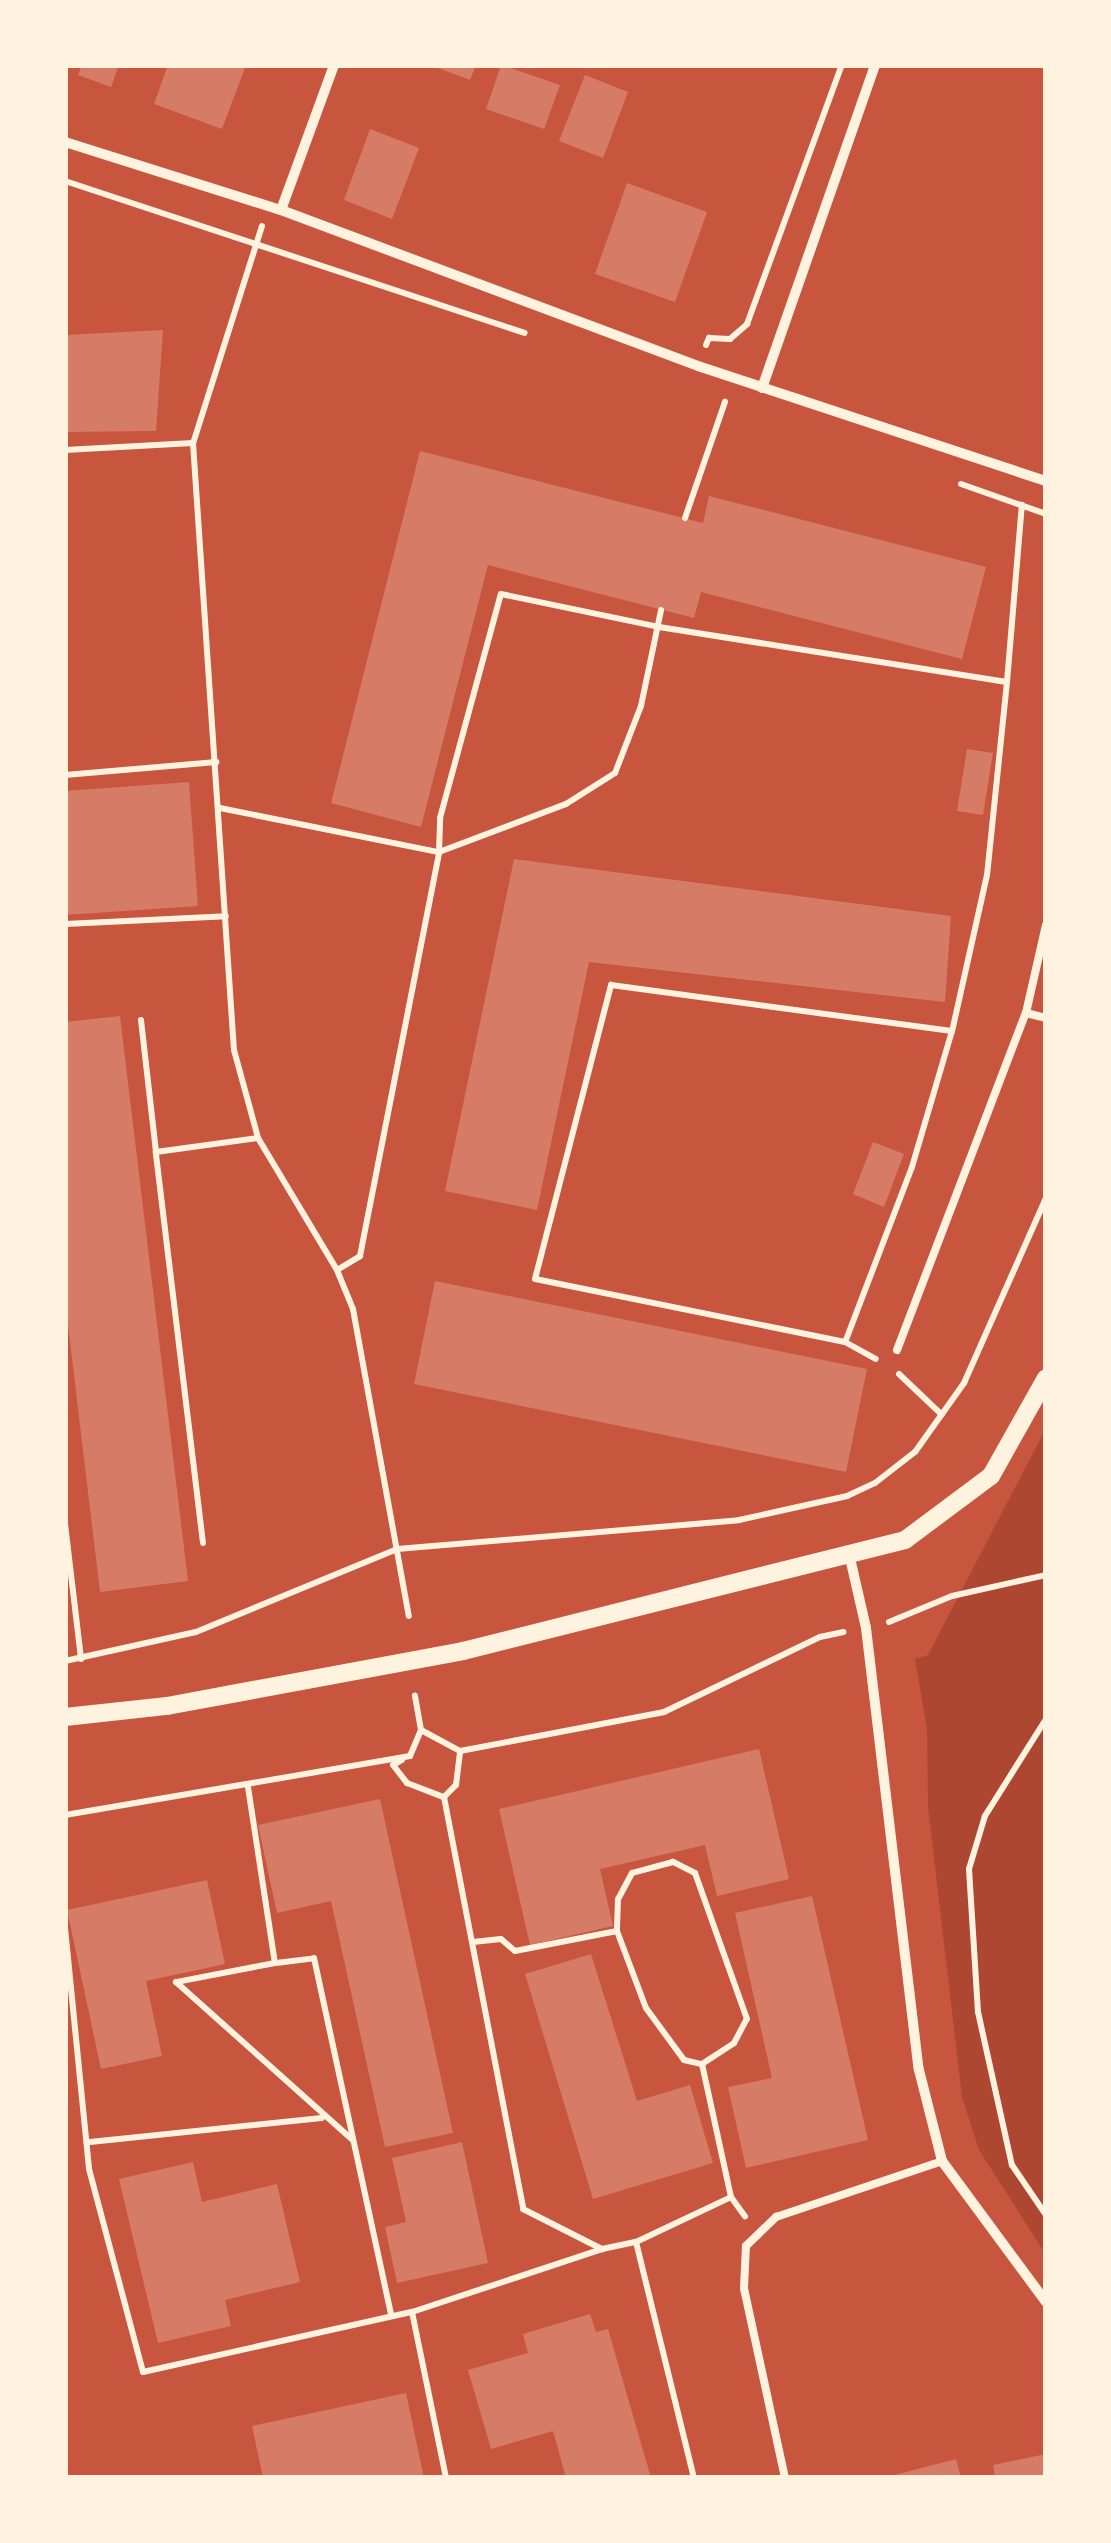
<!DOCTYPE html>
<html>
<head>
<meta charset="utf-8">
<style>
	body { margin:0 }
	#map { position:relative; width:1111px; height:2543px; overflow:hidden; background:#c8553d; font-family:Commissioner,sans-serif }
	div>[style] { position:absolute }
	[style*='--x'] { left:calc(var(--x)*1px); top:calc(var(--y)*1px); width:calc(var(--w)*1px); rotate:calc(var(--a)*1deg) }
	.green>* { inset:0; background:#ae4732 }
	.building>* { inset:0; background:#d67c66 }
	.path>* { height:6px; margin:-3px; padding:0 3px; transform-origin:3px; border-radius:3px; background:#fff3e0 }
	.service>* { height:8px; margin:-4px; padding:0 4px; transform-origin:4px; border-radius:4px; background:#fff3e0 }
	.minor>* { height:10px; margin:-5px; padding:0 5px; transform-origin:5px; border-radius:5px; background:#fff3e0 }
	.tertiary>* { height:18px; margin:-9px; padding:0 9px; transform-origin:9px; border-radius:9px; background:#fff3e0 }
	span { translate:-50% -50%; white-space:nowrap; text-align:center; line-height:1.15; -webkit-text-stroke:8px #fff3e0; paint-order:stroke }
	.frame { position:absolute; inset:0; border:68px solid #fff3e0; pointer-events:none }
</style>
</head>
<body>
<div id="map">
	<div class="green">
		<div style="clip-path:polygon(1046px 1428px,1046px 2255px,979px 2150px,962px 2097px,928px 1807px,927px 1729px,915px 1659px,928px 1655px)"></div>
	</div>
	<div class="building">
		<div style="clip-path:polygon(82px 65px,119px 65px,111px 87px,78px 75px)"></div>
		<div style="clip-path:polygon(168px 65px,246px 65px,222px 129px,154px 104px)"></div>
		<div style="clip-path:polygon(430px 65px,476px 65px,470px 80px)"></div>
		<div style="clip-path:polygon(501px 65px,560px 85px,544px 129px,486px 109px)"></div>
		<div style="clip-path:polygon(585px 75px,628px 92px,603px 158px,559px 141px)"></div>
		<div style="clip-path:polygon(370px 129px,419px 148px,392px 219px,344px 200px)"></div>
		<div style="clip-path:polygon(627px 183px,707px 212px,675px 302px,595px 274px)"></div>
		<div style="clip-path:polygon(163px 330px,156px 431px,65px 432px,65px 335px)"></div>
		<div style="clip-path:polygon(420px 451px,703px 523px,709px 496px,986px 567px,962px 659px,701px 592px,694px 618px,488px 565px,421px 827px,331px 803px)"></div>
		<div style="clip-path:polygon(967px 749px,993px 753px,983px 815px,957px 811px)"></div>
		<div style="clip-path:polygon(189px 782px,198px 906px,65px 915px,65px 791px)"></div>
		<div style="clip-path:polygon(514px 859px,951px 916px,945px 1002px,589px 962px,537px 1210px,445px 1191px)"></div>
		<div style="clip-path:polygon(120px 1016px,188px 1581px,100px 1592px,65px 1300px,65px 1022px)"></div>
		<div style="clip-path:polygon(873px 1142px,904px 1154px,884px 1207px,853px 1194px)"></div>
		<div style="clip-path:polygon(435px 1281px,867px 1369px,846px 1472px,414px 1384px)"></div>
		<div style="clip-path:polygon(759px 1749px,789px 1879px,717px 1896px,705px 1845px,600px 1869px,613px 1926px,530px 1945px,499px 1809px)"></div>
		<div style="clip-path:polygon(380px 1799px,453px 2133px,385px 2147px,331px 1901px,277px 1913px,258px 1825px)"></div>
		<div style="clip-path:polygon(207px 1880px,225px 1964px,146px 1981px,162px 2056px,101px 2069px,67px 1910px)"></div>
		<div style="clip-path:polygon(812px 1896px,868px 2140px,746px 2168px,728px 2087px,772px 2078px,735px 1913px)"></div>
		<div style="clip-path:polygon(591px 1954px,637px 2101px,690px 2085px,713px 2163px,593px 2199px,525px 1974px)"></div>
		<div style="clip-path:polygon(462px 2142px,488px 2263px,397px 2283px,385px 2227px,406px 2222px,392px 2158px)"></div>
		<div style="clip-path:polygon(193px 2162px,202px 2202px,277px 2184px,300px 2282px,225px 2300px,231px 2326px,158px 2343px,119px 2179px)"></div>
		<div style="clip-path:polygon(590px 2314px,596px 2332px,608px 2329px,651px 2478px,566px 2478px,553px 2431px,491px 2449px,468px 2370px,528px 2353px,523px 2334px)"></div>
		<div style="clip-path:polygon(406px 2393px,424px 2478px,263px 2478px,252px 2426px)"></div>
		<div style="clip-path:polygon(1046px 2454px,1046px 2478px,995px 2478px,993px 2465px)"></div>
		<div style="clip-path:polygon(956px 2459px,961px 2478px,887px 2478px,887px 2477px)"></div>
	</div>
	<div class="path">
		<div style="--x:65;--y:181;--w:484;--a:18.3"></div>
		<div style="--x:262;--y:226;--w:228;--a:107.6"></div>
		<div style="--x:193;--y:443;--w:608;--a:86.14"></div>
		<div style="--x:234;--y:1050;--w:91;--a:74.7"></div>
		<div style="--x:258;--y:1138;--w:154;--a:59.1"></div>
		<div style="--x:337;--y:1270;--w:42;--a:67.7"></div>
		<div style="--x:353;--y:1309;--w:312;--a:79.7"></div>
		<div style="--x:706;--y:345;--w:8;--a:-67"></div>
		<div style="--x:709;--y:338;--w:21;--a:3"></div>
		<div style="--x:730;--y:339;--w:23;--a:-41"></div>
		<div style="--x:747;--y:324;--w:276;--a:-69.9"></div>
		<div style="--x:65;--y:450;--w:128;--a:-3.1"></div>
		<div style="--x:961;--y:484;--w:90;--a:19.4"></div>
		<div style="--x:685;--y:518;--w:123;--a:-71"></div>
		<div style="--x:1007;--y:682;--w:178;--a:-85.2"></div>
		<div style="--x:65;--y:775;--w:152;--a:-4.9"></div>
		<div style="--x:220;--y:808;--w:223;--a:11.4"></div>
		<div style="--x:439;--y:852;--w:34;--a:-88"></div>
		<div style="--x:440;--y:818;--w:232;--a:-74.8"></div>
		<div style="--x:501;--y:594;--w:161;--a:11.8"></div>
		<div style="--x:659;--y:627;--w:352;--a:9"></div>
		<div style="--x:1007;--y:682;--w:194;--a:95.9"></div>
		<div style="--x:987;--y:875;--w:160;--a:102.6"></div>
		<div style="--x:952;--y:1031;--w:142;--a:106.4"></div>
		<div style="--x:912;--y:1167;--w:187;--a:110.9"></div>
		<div style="--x:845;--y:1342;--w:316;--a:-168.5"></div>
		<div style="--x:535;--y:1279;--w:304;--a:-75.5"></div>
		<div style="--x:611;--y:985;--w:344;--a:7.7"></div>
		<div style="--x:65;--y:924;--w:161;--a:-2.8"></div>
		<div style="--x:141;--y:1020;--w:133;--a:83.5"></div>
		<div style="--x:337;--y:1270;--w:27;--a:-31"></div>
		<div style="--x:360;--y:1256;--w:412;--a:-78.9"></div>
		<div style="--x:439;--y:852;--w:136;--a:-20.7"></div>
		<div style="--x:566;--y:804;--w:58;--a:-32.3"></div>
		<div style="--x:615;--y:773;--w:72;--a:-68.8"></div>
		<div style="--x:641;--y:706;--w:98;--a:-78.2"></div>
		<div style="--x:845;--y:1342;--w:35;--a:29"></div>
		<div style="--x:899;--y:1374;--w:59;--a:43.6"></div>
		<div style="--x:65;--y:1524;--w:136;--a:83.2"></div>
		<div style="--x:203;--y:1543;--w:394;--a:-96.9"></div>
		<div style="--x:156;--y:1152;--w:103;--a:-7.8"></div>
		<div style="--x:889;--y:1622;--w:68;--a:-22.4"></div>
		<div style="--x:952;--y:1596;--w:96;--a:-12.6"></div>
		<div style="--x:65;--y:1661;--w:134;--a:-12.5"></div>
		<div style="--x:196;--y:1632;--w:217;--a:-22.4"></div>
		<div style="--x:397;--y:1549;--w:343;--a:-4.8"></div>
		<div style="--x:739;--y:1520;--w:111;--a:-12.5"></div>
		<div style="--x:847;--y:1496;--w:31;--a:-25"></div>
		<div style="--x:875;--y:1483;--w:51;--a:-37.8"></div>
		<div style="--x:915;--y:1452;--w:85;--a:-54.6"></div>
		<div style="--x:964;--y:1383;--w:202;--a:-66.1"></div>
		<div style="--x:1046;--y:1719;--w:115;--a:122.2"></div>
		<div style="--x:985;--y:1816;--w:55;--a:106.8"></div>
		<div style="--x:969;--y:1869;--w:143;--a:86.4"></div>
		<div style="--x:978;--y:2012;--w:157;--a:77.5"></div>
		<div style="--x:1012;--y:2165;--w:60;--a:55.8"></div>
		<div style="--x:421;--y:1730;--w:44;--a:28.3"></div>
		<div style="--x:460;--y:1751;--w:208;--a:-10.8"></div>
		<div style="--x:664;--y:1712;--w:173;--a:-25.7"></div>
		<div style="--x:820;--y:1637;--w:24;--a:-12"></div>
		<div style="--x:402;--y:1760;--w:10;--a:151"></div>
		<div style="--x:393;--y:1765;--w:23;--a:52"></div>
		<div style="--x:407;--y:1783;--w:40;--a:21"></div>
		<div style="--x:444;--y:1797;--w:17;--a:-45"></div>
		<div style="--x:456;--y:1785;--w:34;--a:-83"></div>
		<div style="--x:248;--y:1787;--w:178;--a:81.3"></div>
		<div style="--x:275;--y:1963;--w:101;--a:169.1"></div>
		<div style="--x:176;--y:1982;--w:237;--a:41.8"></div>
		<div style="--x:444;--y:1797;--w:420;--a:79.1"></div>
		<div style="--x:523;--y:2209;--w:89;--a:26.9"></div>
		<div style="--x:602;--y:2249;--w:35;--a:-12"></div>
		<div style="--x:636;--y:2242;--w:243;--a:76.2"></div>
		<div style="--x:65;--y:1815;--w:350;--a:-9.7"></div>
		<div style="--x:410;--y:1756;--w:28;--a:-67"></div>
		<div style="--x:421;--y:1730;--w:35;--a:-100"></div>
		<div style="--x:65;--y:1928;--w:242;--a:84.3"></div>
		<div style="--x:89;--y:2169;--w:210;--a:75.1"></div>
		<div style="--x:143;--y:2372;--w:276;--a:-12.6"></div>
		<div style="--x:412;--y:2312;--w:200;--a:-18.3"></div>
		<div style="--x:473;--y:1942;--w:28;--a:-6"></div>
		<div style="--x:501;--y:1939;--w:18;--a:41"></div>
		<div style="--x:515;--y:1951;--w:104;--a:-11.1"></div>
		<div style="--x:617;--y:1931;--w:82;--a:69.4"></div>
		<div style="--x:646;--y:2008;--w:64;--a:53.8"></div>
		<div style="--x:684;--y:2060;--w:18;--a:13"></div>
		<div style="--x:702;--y:2064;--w:38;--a:-33"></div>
		<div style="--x:734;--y:2043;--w:27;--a:-62"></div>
		<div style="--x:747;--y:2019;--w:155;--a:-109.6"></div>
		<div style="--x:695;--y:1873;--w:25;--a:-153"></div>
		<div style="--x:673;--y:1862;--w:42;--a:165"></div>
		<div style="--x:632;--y:1873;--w:30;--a:118"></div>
		<div style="--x:618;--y:1899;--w:32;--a:92"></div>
		<div style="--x:276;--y:1963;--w:38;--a:-7"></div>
		<div style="--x:314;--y:1958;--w:365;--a:77.8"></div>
		<div style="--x:702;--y:2064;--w:136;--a:77.7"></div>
		<div style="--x:731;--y:2197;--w:24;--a:54"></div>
		<div style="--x:90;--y:2142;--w:233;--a:-5.9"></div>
		<div style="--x:636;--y:2242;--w:105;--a:-25.3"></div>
		<div style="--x:412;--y:2312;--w:169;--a:78.4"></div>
	</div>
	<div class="service">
		<div style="--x:1026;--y:1013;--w:21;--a:14"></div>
		<div style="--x:897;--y:1350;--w:361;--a:-69.1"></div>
		<div style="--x:1026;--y:1013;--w:90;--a:-77.2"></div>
		<div style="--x:785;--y:2478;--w:194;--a:-102.2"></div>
		<div style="--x:744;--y:2288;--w:42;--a:-87.3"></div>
		<div style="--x:746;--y:2246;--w:42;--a:-44"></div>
		<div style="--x:776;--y:2217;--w:175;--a:-18.6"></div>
	</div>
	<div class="minor">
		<div style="--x:65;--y:142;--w:226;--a:17.5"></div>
		<div style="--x:281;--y:210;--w:445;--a:20.5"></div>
		<div style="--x:698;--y:366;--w:367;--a:18.3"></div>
		<div style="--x:281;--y:210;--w:154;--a:-69.9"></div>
		<div style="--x:762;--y:388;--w:342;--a:-70.7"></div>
		<div style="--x:850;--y:1558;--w:72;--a:77.1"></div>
		<div style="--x:866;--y:1628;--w:445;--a:83.2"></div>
		<div style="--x:919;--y:2070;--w:94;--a:75.8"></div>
		<div style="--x:942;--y:2161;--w:175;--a:53.6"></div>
	</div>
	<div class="tertiary">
		<div style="--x:65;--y:1717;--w:103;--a:-6.2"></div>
		<div style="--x:167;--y:1706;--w:301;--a:-10.5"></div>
		<div style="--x:463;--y:1651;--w:456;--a:-14.1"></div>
		<div style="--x:905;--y:1540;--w:107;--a:-36.7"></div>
		<div style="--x:991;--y:1476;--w:112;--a:-60.7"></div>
	</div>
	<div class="frame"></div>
</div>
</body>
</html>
